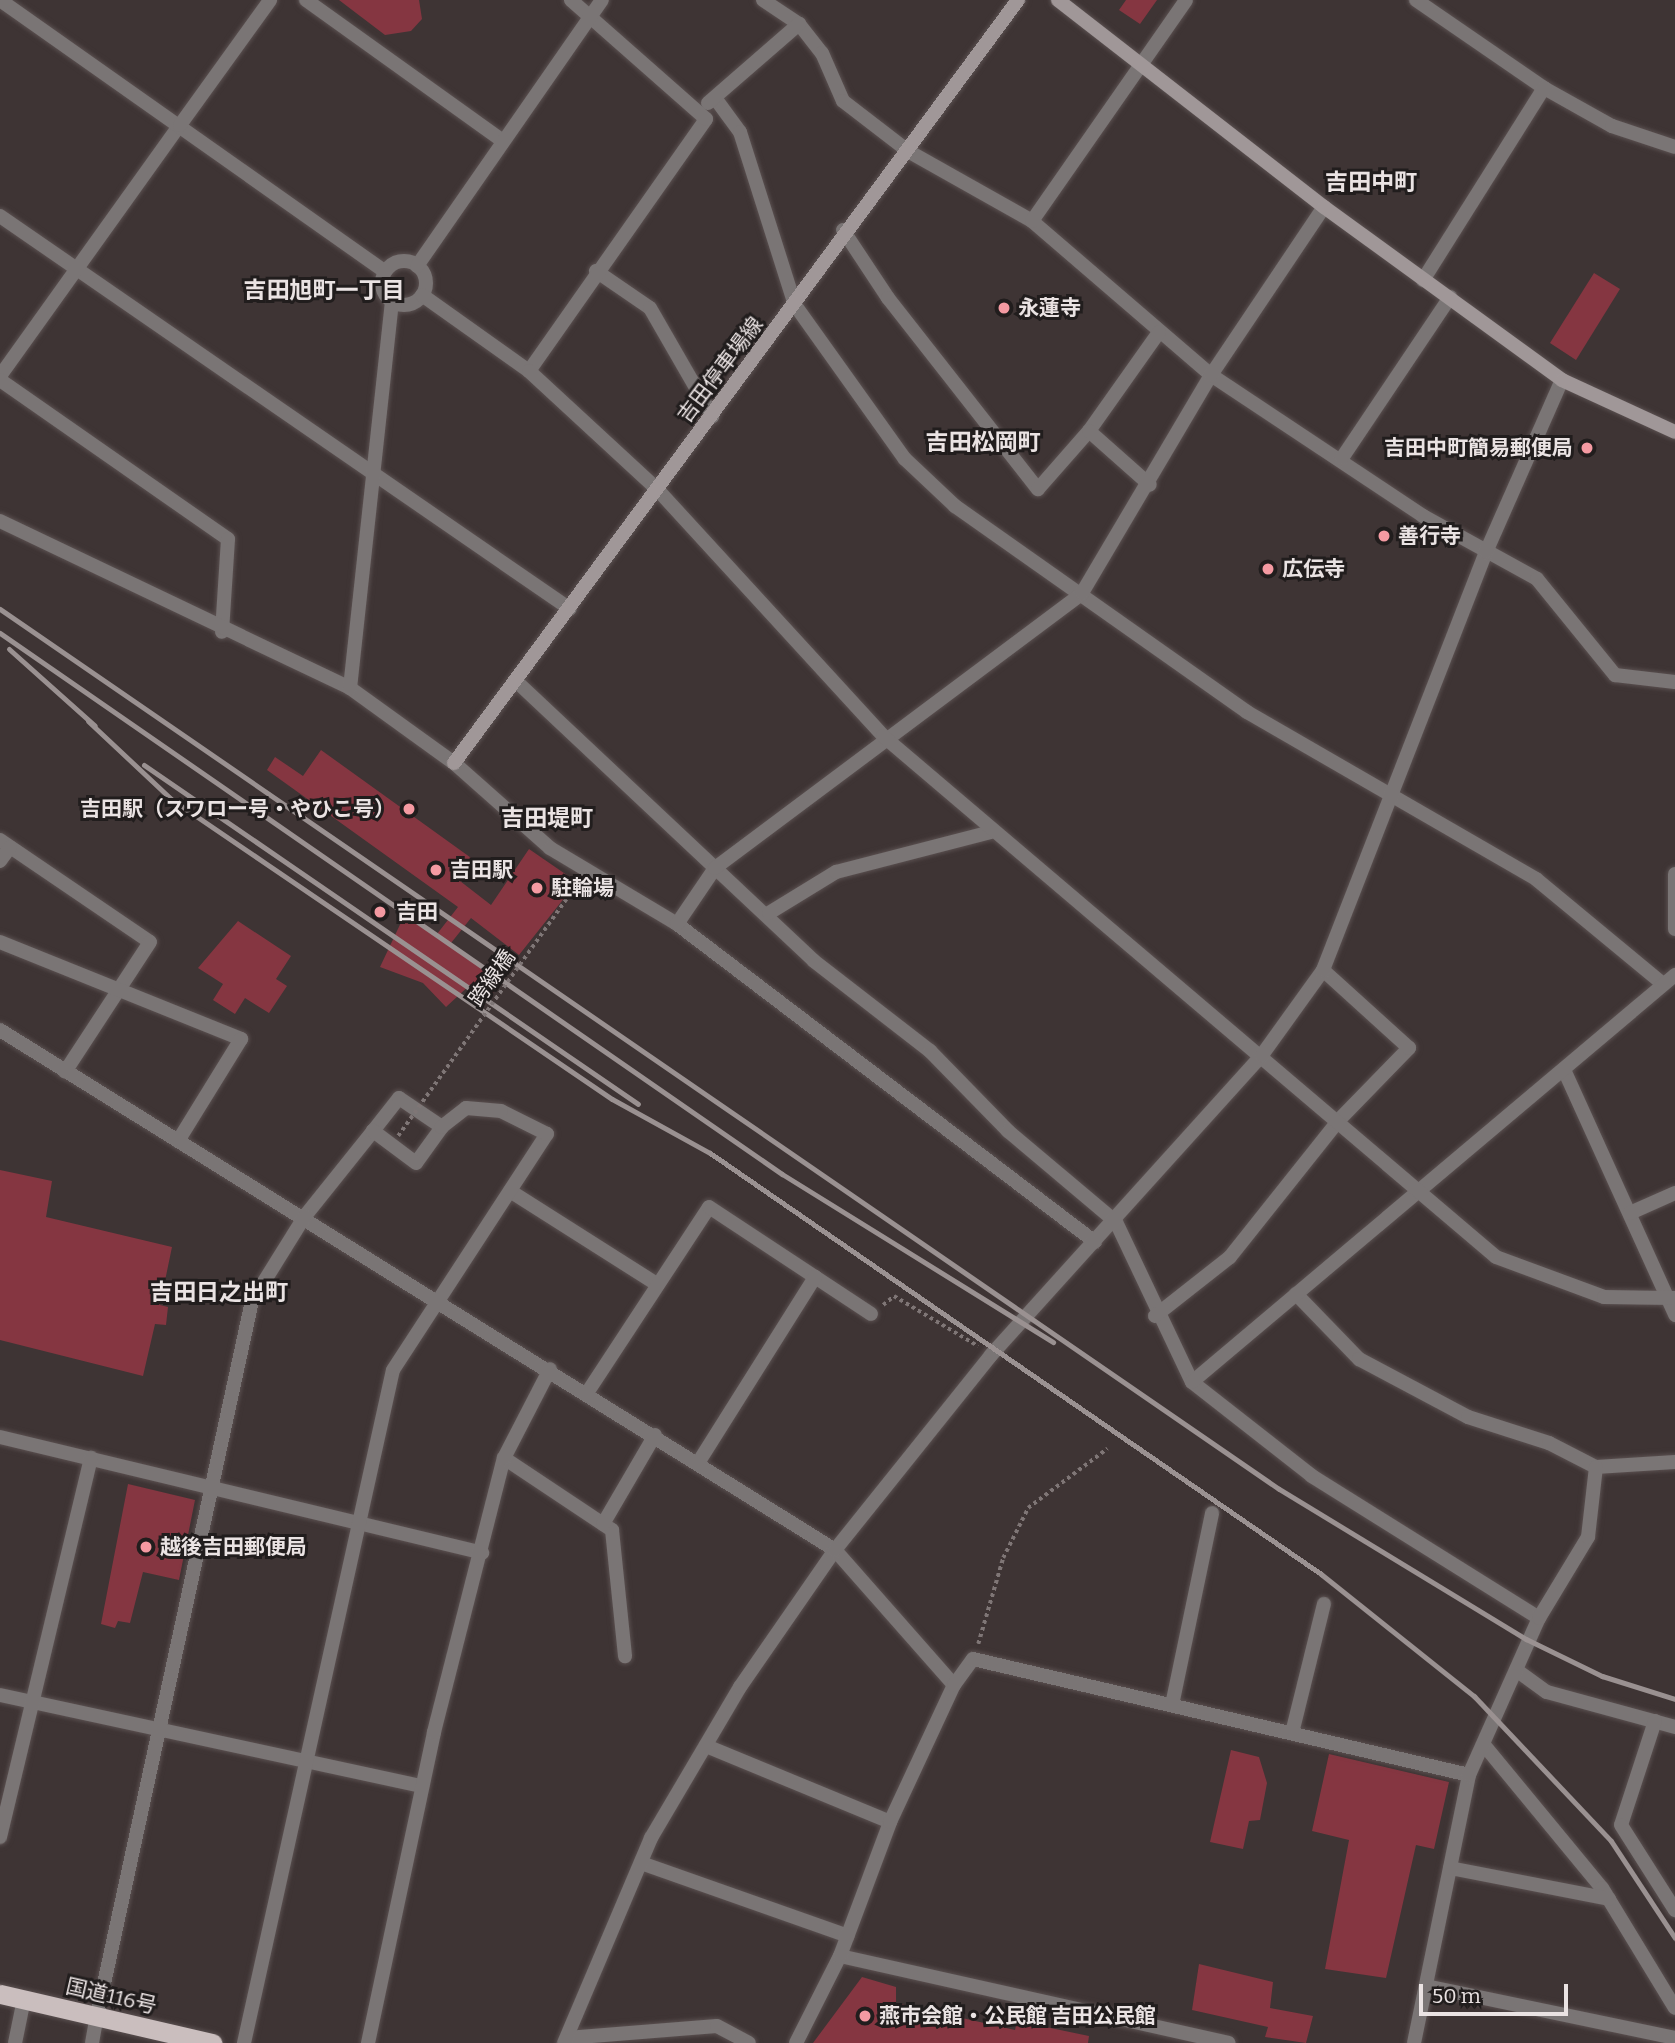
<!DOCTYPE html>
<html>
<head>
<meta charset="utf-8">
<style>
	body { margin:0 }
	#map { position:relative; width:1675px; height:2043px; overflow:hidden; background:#3e3434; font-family:Bitter,"Noto Sans JP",serif }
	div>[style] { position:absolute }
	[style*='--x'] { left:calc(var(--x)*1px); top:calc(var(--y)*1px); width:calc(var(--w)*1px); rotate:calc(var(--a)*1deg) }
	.building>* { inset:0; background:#853641 }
	.path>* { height:3.5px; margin-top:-1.75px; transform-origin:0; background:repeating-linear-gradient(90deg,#7f7676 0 3.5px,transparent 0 7px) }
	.roads { filter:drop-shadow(0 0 2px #5a5050) drop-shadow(0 0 2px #5a5050) }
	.minor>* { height:14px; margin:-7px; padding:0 7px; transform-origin:7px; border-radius:7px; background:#7a7575 }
	.tertiary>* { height:14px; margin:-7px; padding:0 7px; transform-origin:7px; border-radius:7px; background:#7a7575 }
	.tertiary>.ring { margin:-7px; padding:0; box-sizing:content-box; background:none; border:14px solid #7a7575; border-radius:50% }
	.secondary>* { height:14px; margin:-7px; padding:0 7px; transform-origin:7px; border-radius:7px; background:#a09798 }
	.trunk>* { height:19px; margin:-9.5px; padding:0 9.5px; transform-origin:9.5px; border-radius:9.5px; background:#cabebe }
	.rail>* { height:5px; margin:-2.5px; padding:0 2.5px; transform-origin:2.5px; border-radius:2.5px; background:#9a9191 }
	.path-bridge>* { height:3.5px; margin-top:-1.75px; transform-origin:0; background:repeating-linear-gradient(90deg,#7f7676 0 3.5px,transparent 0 7px) }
	.dots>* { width:19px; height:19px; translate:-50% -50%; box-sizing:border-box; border:4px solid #211d1d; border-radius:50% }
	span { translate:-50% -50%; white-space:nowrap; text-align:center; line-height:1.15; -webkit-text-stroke:6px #211d1d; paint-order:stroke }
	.poi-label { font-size:21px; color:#eae3e3; font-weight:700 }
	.left { translate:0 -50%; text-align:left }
	.right { translate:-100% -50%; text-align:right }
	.street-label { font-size:21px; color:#eae3e3 }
	.neighbourhood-label { font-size:23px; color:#eae3e3; font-weight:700 }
	.scale { position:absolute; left:1419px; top:1984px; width:149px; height:32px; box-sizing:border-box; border:4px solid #eae3e3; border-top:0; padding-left:9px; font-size:21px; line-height:24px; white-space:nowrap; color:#eae3e3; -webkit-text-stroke:5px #211d1d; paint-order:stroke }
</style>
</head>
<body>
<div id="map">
	<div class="building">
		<div style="clip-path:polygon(339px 0,419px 0,422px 19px,411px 31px,385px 35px)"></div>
		<div style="clip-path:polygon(1126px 0,1157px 0,1140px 24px,1119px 10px)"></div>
		<div style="clip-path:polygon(1594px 273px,1620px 289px,1576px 360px,1550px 343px)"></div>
		<div style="clip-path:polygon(321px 750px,474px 860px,460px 881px,491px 905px,529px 849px,577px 882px,519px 955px,471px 918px,451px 943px,502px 980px,490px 997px,471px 984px,446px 1007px,423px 983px,380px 967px,405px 914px,437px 934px,458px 907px,267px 770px,275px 757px,303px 776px)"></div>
		<div style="clip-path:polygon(238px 921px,291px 956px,276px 979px,287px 986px,269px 1013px,245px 998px,235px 1014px,213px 1000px,223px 984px,198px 968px)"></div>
		<div style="clip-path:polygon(0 1170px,52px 1181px,46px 1217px,172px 1247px,160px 1305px,168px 1307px,166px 1325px,155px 1324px,143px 1376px,0 1340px)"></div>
		<div style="clip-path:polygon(128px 1484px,195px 1500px,179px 1580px,143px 1572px,130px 1623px,118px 1621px,115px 1628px,101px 1624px)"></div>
		<div style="clip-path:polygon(1231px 1750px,1259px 1757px,1267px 1783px,1260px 1820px,1249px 1821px,1243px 1849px,1210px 1842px)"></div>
		<div style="clip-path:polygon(1329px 1754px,1449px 1782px,1434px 1849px,1416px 1845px,1386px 1978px,1325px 1969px,1349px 1840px,1312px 1831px)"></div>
		<div style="clip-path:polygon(1199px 1964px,1273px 1982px,1270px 2008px,1313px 2016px,1306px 2043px,1265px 2037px,1268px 2027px,1192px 2010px)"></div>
		<div style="clip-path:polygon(862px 1977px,896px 1987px,896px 2003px,1015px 2030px,1017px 2021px,1089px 2036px,1088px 2043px,813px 2043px)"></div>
	</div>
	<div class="path">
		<div style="--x:883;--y:1305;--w:14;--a:-39"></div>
		<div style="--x:894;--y:1296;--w:98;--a:30.8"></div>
		<div style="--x:978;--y:1644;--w:90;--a:-73.8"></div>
		<div style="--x:1003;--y:1558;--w:56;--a:-63.4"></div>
		<div style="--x:1028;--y:1508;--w:99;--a:-36.8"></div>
	</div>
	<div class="roads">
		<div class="minor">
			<div style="--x:306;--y:0;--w:242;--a:35.6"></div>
			<div style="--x:763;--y:0;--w:43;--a:33.7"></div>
			<div style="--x:799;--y:24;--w:37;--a:52"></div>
			<div style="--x:822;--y:53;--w:52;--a:66.4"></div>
			<div style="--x:843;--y:101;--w:82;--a:37.6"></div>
			<div style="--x:908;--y:151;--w:142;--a:29.4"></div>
			<div style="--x:1032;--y:221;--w:236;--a:40.7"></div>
			<div style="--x:1211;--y:375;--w:255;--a:33.6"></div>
			<div style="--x:1423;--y:516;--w:130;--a:28.9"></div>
			<div style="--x:1537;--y:579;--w:124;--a:50.9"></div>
			<div style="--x:1615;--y:675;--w:60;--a:6.7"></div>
			<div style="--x:1416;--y:0;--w:155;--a:34.5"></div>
			<div style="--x:1544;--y:88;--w:78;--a:29.2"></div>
			<div style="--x:1612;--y:126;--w:66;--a:18.4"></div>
			<div style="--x:715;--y:98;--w:42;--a:53.7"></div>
			<div style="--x:740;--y:132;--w:182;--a:72.4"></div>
			<div style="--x:795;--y:305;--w:189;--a:54.5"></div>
			<div style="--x:905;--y:459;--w:69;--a:43.2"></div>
			<div style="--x:955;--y:506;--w:357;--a:35.2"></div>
			<div style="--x:1247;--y:712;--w:334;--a:30"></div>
			<div style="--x:1536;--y:879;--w:165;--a:39.6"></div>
			<div style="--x:708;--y:103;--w:121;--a:-41"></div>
			<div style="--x:0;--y:216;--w:692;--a:34.59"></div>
			<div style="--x:1032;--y:221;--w:269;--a:-55.1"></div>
			<div style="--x:843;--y:230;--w:82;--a:56.5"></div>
			<div style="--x:888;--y:298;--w:243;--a:51.9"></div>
			<div style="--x:1038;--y:489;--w:77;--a:-48.7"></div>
			<div style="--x:1089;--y:431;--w:121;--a:-54.7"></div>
			<div style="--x:596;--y:271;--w:65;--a:34.4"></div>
			<div style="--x:650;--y:308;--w:125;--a:60.1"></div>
			<div style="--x:1423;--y:280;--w:227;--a:-57.8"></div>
			<div style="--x:529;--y:371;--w:308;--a:-54.9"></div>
			<div style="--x:706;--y:119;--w:180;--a:-138.6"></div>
			<div style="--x:0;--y:376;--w:309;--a:-54.4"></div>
			<div style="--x:0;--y:380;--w:278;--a:34.9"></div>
			<div style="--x:228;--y:539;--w:93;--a:93.7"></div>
			<div style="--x:1089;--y:431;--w:81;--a:41.5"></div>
			<div style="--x:1342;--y:458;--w:194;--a:-56.1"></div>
			<div style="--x:0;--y:521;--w:388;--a:25.5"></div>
			<div style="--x:350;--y:688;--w:128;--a:35.8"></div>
			<div style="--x:454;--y:763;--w:128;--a:41.5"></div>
			<div style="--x:550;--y:848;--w:148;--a:30.9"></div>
			<div style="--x:677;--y:924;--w:525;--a:37.26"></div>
			<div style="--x:516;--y:681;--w:409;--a:43.2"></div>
			<div style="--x:814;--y:961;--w:147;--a:37.8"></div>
			<div style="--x:930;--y:1051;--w:112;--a:45.7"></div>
			<div style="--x:1008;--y:1131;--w:141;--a:40.1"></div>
			<div style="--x:1116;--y:1222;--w:177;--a:64.6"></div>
			<div style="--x:0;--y:840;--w:181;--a:34.2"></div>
			<div style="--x:150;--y:942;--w:155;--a:123.2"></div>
			<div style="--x:0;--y:861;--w:17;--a:-54"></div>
			<div style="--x:1675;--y:874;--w:55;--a:90"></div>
			<div style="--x:769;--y:913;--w:79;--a:-31.5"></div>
			<div style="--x:836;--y:872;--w:160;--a:-14.5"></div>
			<div style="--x:677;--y:924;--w:68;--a:-55.8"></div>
			<div style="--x:715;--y:868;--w:459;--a:-36.8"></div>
			<div style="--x:1082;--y:593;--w:253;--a:-59.4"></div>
			<div style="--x:1211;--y:375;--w:202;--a:-56.1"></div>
			<div style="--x:0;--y:942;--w:260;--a:21.9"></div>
			<div style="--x:241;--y:1039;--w:120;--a:121.7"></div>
			<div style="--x:1565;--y:1072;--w:267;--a:65.6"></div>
			<div style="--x:510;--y:1191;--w:175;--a:32.4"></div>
			<div style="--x:1630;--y:1213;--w:49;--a:-24"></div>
			<div style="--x:305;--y:1216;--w:109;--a:-51.3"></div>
			<div style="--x:373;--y:1131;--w:42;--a:-51.8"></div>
			<div style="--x:399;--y:1098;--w:52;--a:34"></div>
			<div style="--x:442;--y:1127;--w:44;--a:125.8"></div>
			<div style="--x:416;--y:1163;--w:54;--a:-143.3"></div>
			<div style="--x:1296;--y:1294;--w:91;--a:45.9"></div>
			<div style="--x:1359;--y:1359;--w:123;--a:28"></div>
			<div style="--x:1468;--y:1417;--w:85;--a:17.8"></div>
			<div style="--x:1549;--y:1443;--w:53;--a:27.1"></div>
			<div style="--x:1596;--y:1467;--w:79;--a:-3.6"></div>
			<div style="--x:1155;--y:1316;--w:95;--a:-38.2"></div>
			<div style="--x:1230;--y:1257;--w:174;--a:-51.5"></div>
			<div style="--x:1338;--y:1121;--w:102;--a:-45.8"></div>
			<div style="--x:1409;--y:1048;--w:116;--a:-137.8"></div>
			<div style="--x:587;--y:1393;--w:222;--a:-56.7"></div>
			<div style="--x:709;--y:1207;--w:194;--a:33.4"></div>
			<div style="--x:0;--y:1437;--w:496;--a:13.5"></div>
			<div style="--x:504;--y:1458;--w:130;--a:33.7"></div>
			<div style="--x:612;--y:1530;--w:127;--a:84.1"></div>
			<div style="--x:698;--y:1463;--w:220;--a:-57.8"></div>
			<div style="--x:603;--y:1524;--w:103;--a:-59.7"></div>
			<div style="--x:1539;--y:1618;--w:268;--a:-148"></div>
			<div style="--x:1312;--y:1476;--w:152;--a:-141.9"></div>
			<div style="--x:1192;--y:1382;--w:632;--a:-40.12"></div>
			<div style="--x:1519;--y:1672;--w:34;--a:36"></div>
			<div style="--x:1547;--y:1692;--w:133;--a:15.3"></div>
			<div style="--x:0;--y:1695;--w:432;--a:12.2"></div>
			<div style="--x:1172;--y:1705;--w:196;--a:-78.2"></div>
			<div style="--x:1655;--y:1721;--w:109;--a:108.1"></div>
			<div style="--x:1621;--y:1825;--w:101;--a:57.6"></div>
			<div style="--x:1292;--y:1733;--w:133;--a:-76.1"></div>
			<div style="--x:1484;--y:1745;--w:185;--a:50.5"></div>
			<div style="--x:1602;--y:1888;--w:140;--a:58.7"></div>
			<div style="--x:706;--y:1746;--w:199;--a:22.4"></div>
			<div style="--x:0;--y:1837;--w:390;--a:-76.5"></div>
			<div style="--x:641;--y:1863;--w:219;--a:19.4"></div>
			<div style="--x:1450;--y:1868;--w:162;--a:11"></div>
			<div style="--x:840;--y:1956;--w:398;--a:12.6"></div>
			<div style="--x:1426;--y:1986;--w:254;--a:11.8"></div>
			<div style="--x:567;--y:2038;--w:150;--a:-4.6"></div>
			<div style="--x:717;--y:2026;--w:36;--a:28"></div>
			<div style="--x:15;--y:2043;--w:45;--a:-78.4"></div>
			<div style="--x:92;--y:2043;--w:27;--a:-80"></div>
			<div style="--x:244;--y:2043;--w:689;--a:-77.52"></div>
			<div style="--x:393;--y:1370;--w:282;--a:-56.9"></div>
			<div style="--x:547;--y:1134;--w:51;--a:-153.4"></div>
			<div style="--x:501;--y:1111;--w:35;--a:-175"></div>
			<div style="--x:466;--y:1108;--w:31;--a:142"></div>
			<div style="--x:368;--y:2043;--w:318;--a:-78"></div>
			<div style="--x:434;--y:1732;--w:283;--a:-75.7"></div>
			<div style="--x:504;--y:1458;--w:100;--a:-62.7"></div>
			<div style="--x:564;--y:2043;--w:223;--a:-67"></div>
			<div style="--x:651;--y:1838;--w:175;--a:-59.5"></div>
			<div style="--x:740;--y:1687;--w:167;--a:-55.3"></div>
			<div style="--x:835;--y:1550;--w:180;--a:48.6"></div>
			<div style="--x:796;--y:2043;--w:97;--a:-63.2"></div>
			<div style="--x:840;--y:1956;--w:143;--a:-69.5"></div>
			<div style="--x:890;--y:1822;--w:151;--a:-65"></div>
			<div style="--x:954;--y:1685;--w:32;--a:-54"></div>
			<div style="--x:973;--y:1659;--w:509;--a:13.16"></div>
			<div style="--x:1414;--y:2043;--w:274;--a:-78.4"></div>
			<div style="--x:1469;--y:1775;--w:172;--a:-66"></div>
			<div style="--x:1539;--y:1618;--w:95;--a:-58.8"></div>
			<div style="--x:1588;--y:1537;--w:70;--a:-83.5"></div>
		</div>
		<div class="tertiary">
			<div style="--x:0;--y:0;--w:471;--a:35.2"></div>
			<div style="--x:180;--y:125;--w:154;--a:-54.2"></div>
			<div class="ring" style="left:382px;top:261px;width:30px;height:30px"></div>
			<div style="--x:417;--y:266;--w:324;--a:-55.2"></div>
			<div style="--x:422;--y:295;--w:131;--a:35.4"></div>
			<div style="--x:529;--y:371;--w:174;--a:42.7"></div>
			<div style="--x:657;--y:489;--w:335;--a:47.5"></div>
			<div style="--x:883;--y:736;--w:804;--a:40.36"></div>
			<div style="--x:1496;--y:1257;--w:115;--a:20.3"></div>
			<div style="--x:1604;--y:1297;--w:71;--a:0.8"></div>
			<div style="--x:350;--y:688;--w:389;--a:-83.8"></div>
			<div style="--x:0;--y:1030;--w:984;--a:31.91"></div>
			<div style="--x:835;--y:1550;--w:250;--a:-51.3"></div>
			<div style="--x:991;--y:1355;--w:404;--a:-47.9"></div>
			<div style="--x:1262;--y:1055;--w:105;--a:-54.3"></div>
			<div style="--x:1323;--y:970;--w:449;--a:-68.7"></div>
			<div style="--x:1486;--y:552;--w:188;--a:-66.2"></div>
			<div style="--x:97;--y:2016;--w:732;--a:-77.77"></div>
			<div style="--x:252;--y:1301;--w:100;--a:-58.1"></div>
		</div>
		<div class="secondary">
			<div style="--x:1058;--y:0;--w:337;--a:37.9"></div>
			<div style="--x:1324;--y:207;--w:294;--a:36"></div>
			<div style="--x:1562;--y:380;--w:124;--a:24.7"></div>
			<div style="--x:454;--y:763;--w:949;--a:-53.53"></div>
		</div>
		<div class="trunk">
			<div style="--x:0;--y:1994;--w:218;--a:13"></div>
		</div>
	</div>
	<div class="rail">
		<div style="--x:0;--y:609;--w:1552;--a:34.53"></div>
		<div style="--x:1279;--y:1489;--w:289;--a:31.3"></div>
		<div style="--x:1526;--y:1639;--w:85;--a:26"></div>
		<div style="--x:1602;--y:1676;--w:77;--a:17.5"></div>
		<div style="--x:0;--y:633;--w:951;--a:34.68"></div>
		<div style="--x:782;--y:1174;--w:319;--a:31.8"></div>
		<div style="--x:9;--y:649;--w:115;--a:41.8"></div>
		<div style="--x:88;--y:721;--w:114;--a:43.2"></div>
		<div style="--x:171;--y:799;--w:533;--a:34.23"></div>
		<div style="--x:612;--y:1099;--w:112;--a:28.9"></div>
		<div style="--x:710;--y:1153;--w:742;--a:34.57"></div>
		<div style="--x:1321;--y:1574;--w:196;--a:38.6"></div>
		<div style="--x:1474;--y:1696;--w:199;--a:46.6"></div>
		<div style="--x:1611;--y:1841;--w:116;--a:56.6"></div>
		<div style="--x:144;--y:765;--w:599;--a:34.46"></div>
	</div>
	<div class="path-bridge">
		<div style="--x:398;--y:1136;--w:318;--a:-54.6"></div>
	</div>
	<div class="dots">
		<div style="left:1004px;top:308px;background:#f49aa2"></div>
		<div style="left:1587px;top:448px;background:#f49aa2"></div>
		<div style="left:1384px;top:536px;background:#f49aa2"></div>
		<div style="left:1268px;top:569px;background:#f49aa2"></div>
		<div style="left:409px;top:809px;background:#f49aa2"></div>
		<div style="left:436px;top:870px;background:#f49aa2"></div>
		<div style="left:537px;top:888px;background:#f49aa2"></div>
		<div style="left:380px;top:912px;background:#f49aa2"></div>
		<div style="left:146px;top:1547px;background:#f49aa2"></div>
		<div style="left:865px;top:2016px;background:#f49aa2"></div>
	</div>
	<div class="poi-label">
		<span class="left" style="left:1018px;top:308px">永蓮寺</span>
		<span class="right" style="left:1573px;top:448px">吉田中町簡易郵便局</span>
		<span class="left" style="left:1398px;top:536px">善行寺</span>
		<span class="left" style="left:1282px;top:569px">広伝寺</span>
		<span class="right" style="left:395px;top:809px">吉田駅（スワロー号・やひこ号）</span>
		<span class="left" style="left:450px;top:870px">吉田駅</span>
		<span class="left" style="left:551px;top:888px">駐輪場</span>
		<span class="left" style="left:396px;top:912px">吉田</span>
		<span class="left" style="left:160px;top:1547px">越後吉田郵便局</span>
		<span class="left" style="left:879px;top:2016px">燕市会館・公民館 吉田公民館</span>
	</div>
	<div class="street-label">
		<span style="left:720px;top:370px;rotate:-53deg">吉田停車場線</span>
		<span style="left:492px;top:978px;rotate:-55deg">跨線橋</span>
		<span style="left:111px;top:1996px;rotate:13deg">国道116号</span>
	</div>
	<div class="neighbourhood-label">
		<span style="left:1371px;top:182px">吉田中町</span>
		<span style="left:324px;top:290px">吉田旭町一丁目</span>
		<span style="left:983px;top:442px">吉田松岡町</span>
		<span style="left:547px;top:818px">吉田堤町</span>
		<span style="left:219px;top:1292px">吉田日之出町</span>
	</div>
	<div class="scale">50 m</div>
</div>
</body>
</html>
